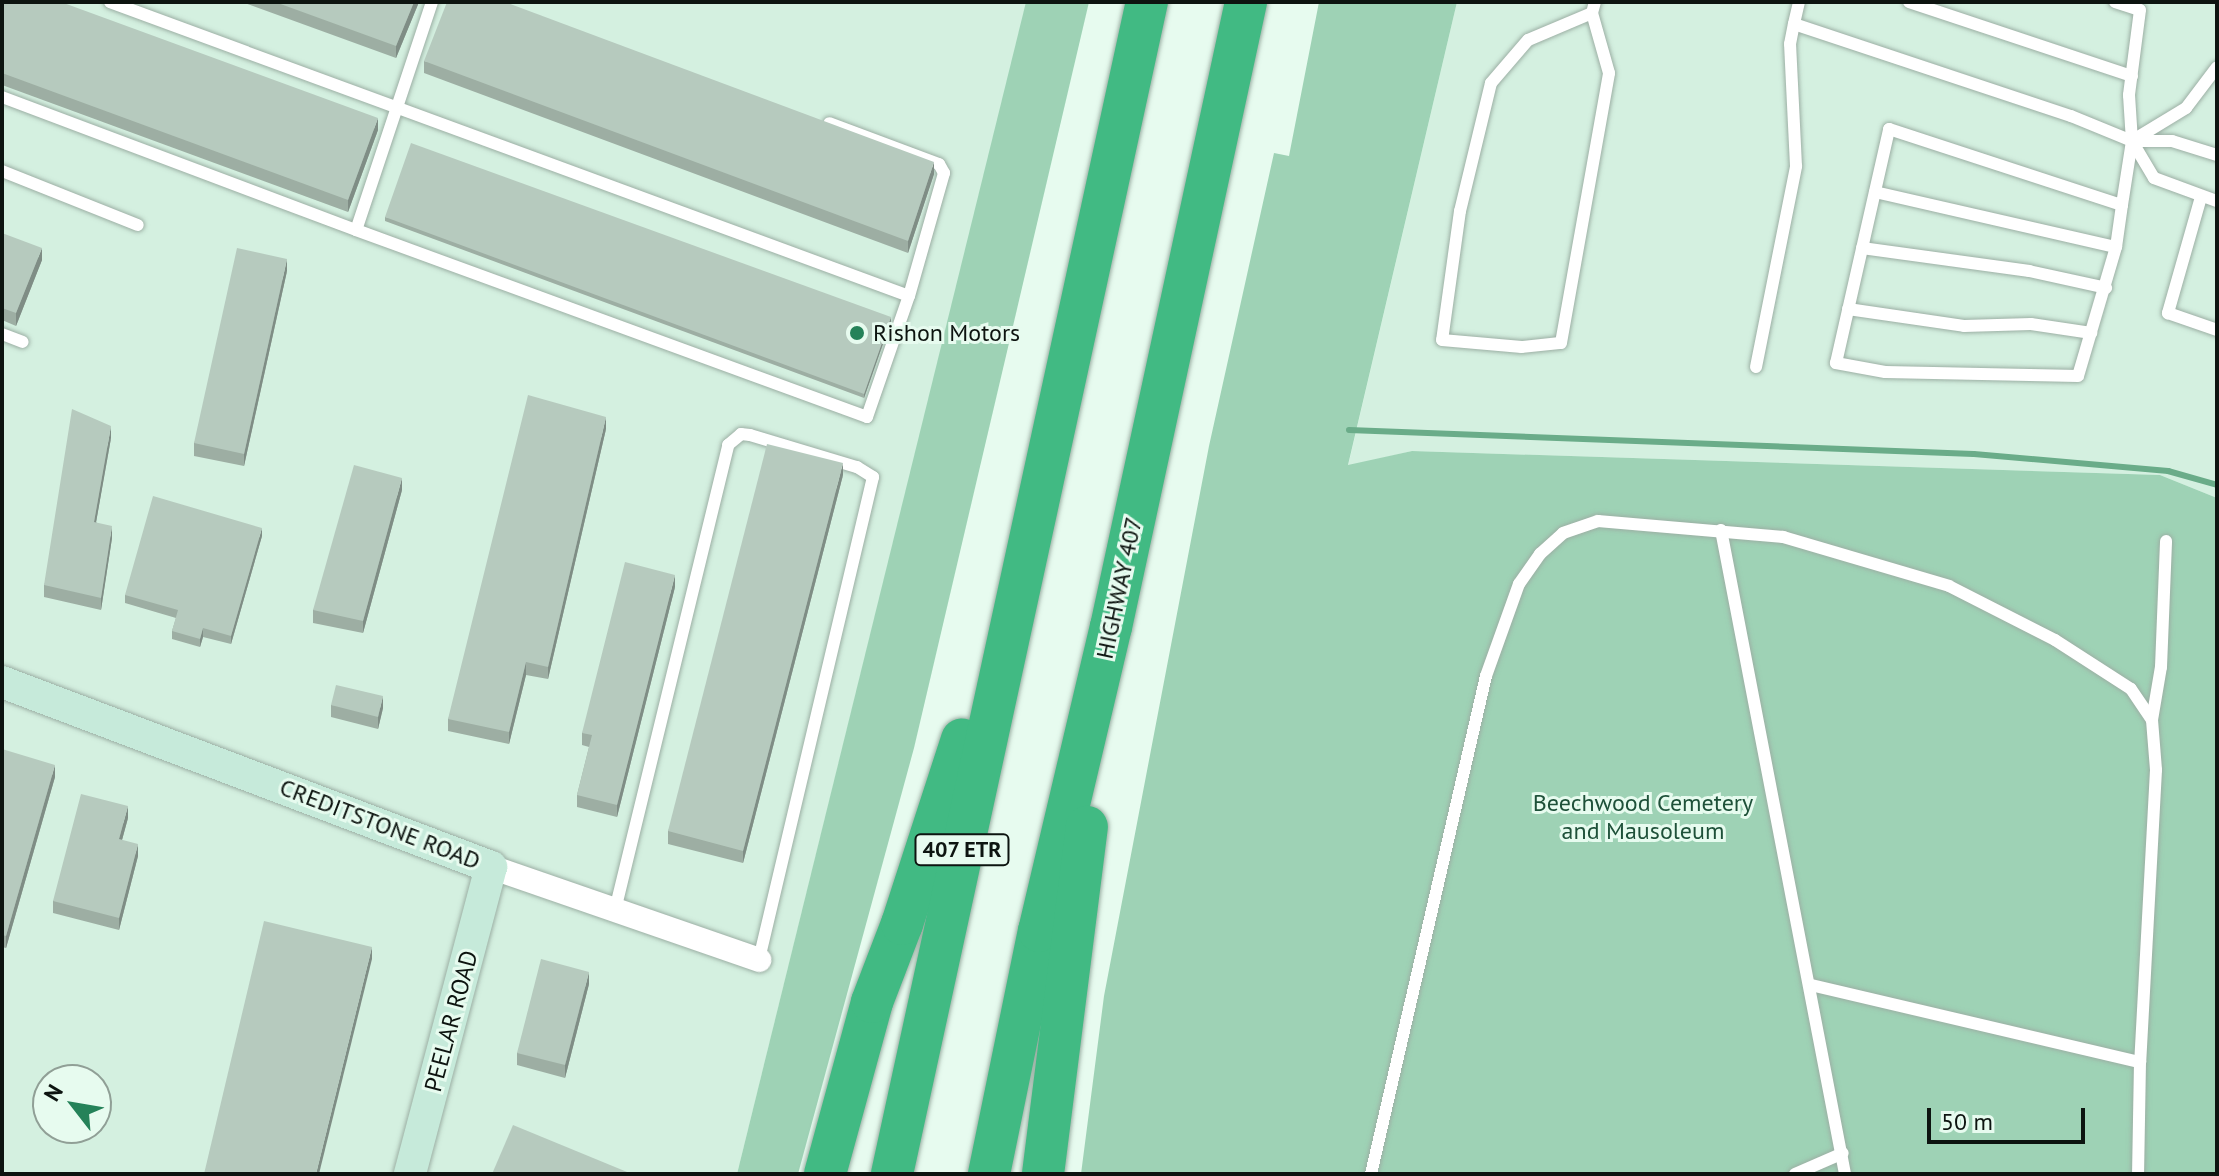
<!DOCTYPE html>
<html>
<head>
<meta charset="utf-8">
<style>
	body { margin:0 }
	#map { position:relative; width:2219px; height:1176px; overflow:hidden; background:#e7fbef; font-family:"PT Sans",sans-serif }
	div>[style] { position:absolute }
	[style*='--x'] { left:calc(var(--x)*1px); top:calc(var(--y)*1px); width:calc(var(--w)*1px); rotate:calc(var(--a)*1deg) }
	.built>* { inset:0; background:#d4f0e0 }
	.green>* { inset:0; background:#9ed2b5 }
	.stream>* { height:6px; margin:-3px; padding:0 3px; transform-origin:3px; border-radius:3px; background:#6aac89 }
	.roads { filter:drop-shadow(0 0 2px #9cafa4) drop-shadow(0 0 2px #9cafa4) }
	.lane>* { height:12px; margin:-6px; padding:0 6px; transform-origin:6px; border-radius:6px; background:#fff }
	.street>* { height:24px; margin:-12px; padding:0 12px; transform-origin:12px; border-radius:12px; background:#fff }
	.secondary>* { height:32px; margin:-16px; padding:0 16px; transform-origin:16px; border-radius:16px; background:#c6eada }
	.highway>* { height:42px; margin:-21px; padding:0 21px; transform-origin:21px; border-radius:21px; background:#41ba83 }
	.wall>* { inset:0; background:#9daea3 }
	.shaded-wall>* { inset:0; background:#7f8d85 }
	.building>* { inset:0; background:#b6cabe }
	.dots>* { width:22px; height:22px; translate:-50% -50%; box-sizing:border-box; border:4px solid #e7fbef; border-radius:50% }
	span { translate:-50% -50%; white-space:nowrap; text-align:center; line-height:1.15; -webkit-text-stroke:6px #e7fbef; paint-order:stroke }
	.shield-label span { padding:2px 6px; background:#e7fbef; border:2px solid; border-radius:6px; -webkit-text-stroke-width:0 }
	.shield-label { font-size:22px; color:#0d1410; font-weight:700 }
	.poi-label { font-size:24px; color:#0d1410 }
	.left { translate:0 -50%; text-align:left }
	.street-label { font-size:24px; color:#0d1410 }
	.park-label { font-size:24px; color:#1e5139 }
	.frame { position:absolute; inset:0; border:4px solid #0d1410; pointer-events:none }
	.north { position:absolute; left:32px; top:1064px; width:80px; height:80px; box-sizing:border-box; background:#e7fbef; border:2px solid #909f96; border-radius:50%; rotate:301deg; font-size:22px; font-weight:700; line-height:32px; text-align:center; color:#0d1410 }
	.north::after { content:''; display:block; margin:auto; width:28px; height:36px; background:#258259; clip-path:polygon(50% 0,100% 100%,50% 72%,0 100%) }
	.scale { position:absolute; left:1927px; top:1108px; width:158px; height:36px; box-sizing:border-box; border:4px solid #0d1410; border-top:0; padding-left:10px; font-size:24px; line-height:28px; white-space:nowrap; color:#0d1410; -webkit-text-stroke:6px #e7fbef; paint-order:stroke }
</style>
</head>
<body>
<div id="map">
	<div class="built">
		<div style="clip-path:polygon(evenodd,2px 2px,1027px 2px,737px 1174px,2px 1174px,2px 2px,48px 1080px,96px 1080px,96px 1128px,48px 1128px,48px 1080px)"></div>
		<div style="clip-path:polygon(1457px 2px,2217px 2px,2217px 498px,2160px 475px,1412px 451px,1348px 466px)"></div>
	</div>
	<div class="green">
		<div style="clip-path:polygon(1026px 2px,1089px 2px,914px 748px,798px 1174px,737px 1174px)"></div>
		<div style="clip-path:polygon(1319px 2px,1457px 2px,1348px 465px,1412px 451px,2160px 475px,2217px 498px,2217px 1174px,1081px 1174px,1104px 996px,1209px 446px,1274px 153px,1289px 156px)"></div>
	</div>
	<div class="stream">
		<div style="--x:1349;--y:430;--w:625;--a:2.2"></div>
		<div style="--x:1974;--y:454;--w:195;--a:5"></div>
		<div style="--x:2168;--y:471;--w:51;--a:15.9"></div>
	</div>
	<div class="roads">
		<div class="lane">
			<div style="--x:110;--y:2;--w:851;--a:20.2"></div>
			<div style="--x:432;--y:2;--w:240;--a:108.4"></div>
			<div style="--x:356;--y:230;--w:544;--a:20.1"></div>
			<div style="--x:867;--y:417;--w:128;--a:-70.9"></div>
			<div style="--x:909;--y:296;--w:128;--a:-74.1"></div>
			<div style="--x:944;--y:173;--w:10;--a:-119"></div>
			<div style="--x:939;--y:164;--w:117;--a:-159.6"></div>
			<div style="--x:1799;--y:2;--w:23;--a:103"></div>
			<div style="--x:1794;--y:24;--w:292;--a:18.4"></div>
			<div style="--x:2071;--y:116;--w:66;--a:22.3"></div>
			<div style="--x:2132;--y:141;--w:40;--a:0"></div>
			<div style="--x:2172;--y:141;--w:47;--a:17.3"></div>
			<div style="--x:1909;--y:2;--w:235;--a:18.4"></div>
			<div style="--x:2115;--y:2;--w:26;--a:18"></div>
			<div style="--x:2140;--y:10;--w:86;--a:97.4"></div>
			<div style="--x:2129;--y:95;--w:46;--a:86.3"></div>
			<div style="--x:2132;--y:141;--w:65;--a:98.9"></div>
			<div style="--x:2122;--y:205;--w:42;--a:98.1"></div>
			<div style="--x:2116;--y:247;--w:134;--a:106.4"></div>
			<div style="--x:2078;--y:376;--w:193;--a:-178.8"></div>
			<div style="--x:1885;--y:372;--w:50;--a:-169.6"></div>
			<div style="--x:1836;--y:363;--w:240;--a:-77.2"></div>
			<div style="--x:1889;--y:129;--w:245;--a:18.1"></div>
			<div style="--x:1592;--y:13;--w:69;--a:157.1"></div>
			<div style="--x:1528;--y:40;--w:57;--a:130.7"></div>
			<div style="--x:1491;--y:83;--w:132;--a:103.6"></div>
			<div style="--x:1460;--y:211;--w:130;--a:97.9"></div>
			<div style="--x:1442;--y:340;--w:80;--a:5"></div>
			<div style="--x:1522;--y:347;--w:39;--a:-6"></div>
			<div style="--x:1561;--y:343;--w:274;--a:-79.9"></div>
			<div style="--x:1609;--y:73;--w:62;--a:-105.8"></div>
			<div style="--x:1592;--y:13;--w:11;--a:-75"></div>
			<div style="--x:2;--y:97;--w:378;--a:20.6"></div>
			<div style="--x:2135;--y:139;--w:60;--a:-31.3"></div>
			<div style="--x:2186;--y:108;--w:51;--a:-52.9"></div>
			<div style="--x:2132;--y:141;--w:43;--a:59.3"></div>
			<div style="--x:2154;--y:178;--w:67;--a:20.1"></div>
			<div style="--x:2;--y:171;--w:146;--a:21.7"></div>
			<div style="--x:1875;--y:192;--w:247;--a:12.9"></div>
			<div style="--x:2201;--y:197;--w:121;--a:105.9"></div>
			<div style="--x:2168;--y:313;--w:52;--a:19.1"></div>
			<div style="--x:1862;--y:248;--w:169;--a:7.8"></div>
			<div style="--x:2029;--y:271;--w:79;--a:12.4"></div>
			<div style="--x:1848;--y:309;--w:117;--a:8.3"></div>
			<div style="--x:1964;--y:326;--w:67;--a:-1.7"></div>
			<div style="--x:2031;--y:324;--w:61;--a:8.5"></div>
			<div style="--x:2;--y:334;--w:22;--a:21"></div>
			<div style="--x:1756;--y:367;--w:205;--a:-78.7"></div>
			<div style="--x:1796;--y:166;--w:122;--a:-92.8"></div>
			<div style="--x:1790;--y:44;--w:20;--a:-79"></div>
			<div style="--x:1721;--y:530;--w:656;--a:79.1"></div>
			<div style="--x:2152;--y:720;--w:54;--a:-80.4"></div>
			<div style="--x:2161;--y:667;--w:126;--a:-87.7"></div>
			<div style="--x:615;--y:910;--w:479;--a:-76.3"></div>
			<div style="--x:728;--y:445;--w:17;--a:-40"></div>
			<div style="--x:741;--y:434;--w:9;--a:6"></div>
			<div style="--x:750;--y:435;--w:112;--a:16.7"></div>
			<div style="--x:857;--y:467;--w:19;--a:32"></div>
			<div style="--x:873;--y:477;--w:496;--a:103.3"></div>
			<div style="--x:1811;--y:985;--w:338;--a:13.2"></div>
			<div style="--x:1371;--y:1174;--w:511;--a:-77"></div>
			<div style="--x:1486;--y:676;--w:98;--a:-70.3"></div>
			<div style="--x:1519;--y:584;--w:37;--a:-55"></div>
			<div style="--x:1540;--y:554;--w:31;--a:-42"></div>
			<div style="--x:1563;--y:533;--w:37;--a:-19"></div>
			<div style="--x:1598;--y:521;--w:186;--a:4.9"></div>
			<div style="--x:1783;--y:537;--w:173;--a:16.4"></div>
			<div style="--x:1949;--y:586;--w:119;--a:27"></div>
			<div style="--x:2055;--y:640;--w:90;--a:32.8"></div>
			<div style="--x:2131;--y:689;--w:37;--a:56"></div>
			<div style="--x:2152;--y:720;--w:50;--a:85.4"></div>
			<div style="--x:2156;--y:770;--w:292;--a:93.1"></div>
			<div style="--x:2140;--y:1062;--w:112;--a:91"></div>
			<div style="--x:1795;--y:1174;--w:52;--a:-23.6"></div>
		</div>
		<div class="street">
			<div style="--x:491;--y:867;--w:284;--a:19.1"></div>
		</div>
		<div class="secondary">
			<div style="--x:2;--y:682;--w:523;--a:20.72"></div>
			<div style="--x:491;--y:867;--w:318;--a:104.8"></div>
		</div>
		<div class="highway">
			<div style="--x:825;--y:1174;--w:178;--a:-74.7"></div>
			<div style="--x:872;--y:1002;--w:84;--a:-69"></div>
			<div style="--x:902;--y:924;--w:194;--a:-72"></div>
			<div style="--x:892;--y:1174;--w:1199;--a:-77.73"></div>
			<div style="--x:989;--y:1174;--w:248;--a:-78.4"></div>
			<div style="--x:1039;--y:931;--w:312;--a:-76.7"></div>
			<div style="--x:1111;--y:627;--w:639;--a:-77.81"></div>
			<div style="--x:1043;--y:1174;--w:350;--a:-82.8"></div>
		</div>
	</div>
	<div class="wall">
		<div style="clip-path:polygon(2px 2px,378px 130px,348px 212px,2px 85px)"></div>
		<div style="clip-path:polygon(242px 2px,419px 2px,396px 58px)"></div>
		<div style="clip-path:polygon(424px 61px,934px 174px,908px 253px,424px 73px)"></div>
		<div style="clip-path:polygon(385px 217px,891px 321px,864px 398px,385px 221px)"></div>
		<div style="clip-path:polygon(2px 233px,42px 260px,16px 326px,2px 320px)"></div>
		<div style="clip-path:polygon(287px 271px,244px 466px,194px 456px,194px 443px)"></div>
		<div style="clip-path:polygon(606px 429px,548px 679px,526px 675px,509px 744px,448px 731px,448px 719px)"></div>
		<div style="clip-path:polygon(111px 438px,96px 522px,112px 538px,101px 610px,44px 597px,44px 585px)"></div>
		<div style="clip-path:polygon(843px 475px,743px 863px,668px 844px,668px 831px)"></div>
		<div style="clip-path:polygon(402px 490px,363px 633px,313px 623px,313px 610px)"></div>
		<div style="clip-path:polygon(262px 536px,231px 644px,203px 637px,200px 647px,172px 639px,172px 631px,176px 618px,125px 603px,125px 595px)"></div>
		<div style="clip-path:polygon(675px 587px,617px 817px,577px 807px,577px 795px,589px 747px,582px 745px,582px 733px)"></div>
		<div style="clip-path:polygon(331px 705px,383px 708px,378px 729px,331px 717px)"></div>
		<div style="clip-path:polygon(2px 749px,55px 777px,6px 948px,2px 947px)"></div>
		<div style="clip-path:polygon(128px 818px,122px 840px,138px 856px,119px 930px,53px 913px,53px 901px)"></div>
		<div style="clip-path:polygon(589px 984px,565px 1078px,517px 1065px,517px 1053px)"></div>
	</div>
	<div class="shaded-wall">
		<div style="clip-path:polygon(414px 2px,419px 2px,396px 58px,396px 46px)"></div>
		<div style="clip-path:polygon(378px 118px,378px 130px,348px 212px,348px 200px)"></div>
		<div style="clip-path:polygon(934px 162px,934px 174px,908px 253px,908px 241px)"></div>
		<div style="clip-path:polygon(42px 248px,42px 260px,16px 326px,16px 313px)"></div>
		<div style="clip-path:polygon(287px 259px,287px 271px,244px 466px,244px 454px)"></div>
		<div style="clip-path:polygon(891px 317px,891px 321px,864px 398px,864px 394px)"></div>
		<div style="clip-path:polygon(606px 417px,606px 429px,548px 679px,548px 667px)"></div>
		<div style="clip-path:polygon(111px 426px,111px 438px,94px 534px,94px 522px)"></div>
		<div style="clip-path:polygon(843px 463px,843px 475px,743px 863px,743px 851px)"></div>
		<div style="clip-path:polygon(402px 478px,402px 490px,363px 633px,363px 621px)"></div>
		<div style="clip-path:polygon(112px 526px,112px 538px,101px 610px,101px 598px)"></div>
		<div style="clip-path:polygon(262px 528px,262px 536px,231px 644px,231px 636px)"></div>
		<div style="clip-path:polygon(675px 575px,675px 587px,617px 817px,617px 805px)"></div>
		<div style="clip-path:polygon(203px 628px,203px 637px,200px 647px,200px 639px)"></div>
		<div style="clip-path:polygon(526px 662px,526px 675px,509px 744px,509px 732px)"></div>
		<div style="clip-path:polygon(383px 696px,383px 708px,378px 729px,378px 717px)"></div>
		<div style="clip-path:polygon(55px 765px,55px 777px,6px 948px,6px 936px)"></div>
		<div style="clip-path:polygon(128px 806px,128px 818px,119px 851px,119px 839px)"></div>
		<div style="clip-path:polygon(138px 844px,138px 856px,119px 930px,119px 918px)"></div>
		<div style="clip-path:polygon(372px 947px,372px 959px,319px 1174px,316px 1174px)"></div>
		<div style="clip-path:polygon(589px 972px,589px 984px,565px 1078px,565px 1065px)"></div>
	</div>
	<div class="building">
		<div style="clip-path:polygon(2px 2px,61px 2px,378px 118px,348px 200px,2px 73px)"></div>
		<div style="clip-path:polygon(275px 2px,414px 2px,396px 46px)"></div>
		<div style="clip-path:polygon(447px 2px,505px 2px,934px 162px,908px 241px,424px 61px)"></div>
		<div style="clip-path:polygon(411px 143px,891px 317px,864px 394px,385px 217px)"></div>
		<div style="clip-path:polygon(2px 233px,42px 248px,16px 313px,2px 308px)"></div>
		<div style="clip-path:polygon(237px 248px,287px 259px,244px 454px,194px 443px)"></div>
		<div style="clip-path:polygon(528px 395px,606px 417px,548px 667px,526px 662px,509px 732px,448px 719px)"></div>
		<div style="clip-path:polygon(72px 409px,111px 426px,94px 522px,112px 526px,101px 598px,44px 585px)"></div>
		<div style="clip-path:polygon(767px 444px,843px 463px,743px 851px,668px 831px)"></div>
		<div style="clip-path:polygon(354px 465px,402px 478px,363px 621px,313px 610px)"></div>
		<div style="clip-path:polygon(153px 496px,262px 528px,231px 636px,203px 628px,200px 639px,172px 631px,178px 610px,125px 595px)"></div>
		<div style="clip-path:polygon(625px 562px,675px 575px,617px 805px,577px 795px,592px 735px,582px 733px)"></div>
		<div style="clip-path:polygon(336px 685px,383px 696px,378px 717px,331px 705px)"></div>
		<div style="clip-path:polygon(2px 749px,55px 765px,6px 936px,2px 935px)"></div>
		<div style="clip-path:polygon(81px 794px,128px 806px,119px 839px,138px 844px,119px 918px,53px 901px)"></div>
		<div style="clip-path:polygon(264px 921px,372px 947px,316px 1174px,204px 1174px)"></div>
		<div style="clip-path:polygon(541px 959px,589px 972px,565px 1065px,517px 1053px)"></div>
		<div style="clip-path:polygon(513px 1125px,632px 1174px,492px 1174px)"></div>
	</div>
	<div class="dots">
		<div style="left:857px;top:333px;background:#258259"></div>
	</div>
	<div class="shield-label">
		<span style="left:962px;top:850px">407 ETR</span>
	</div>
	<div class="poi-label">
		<span class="left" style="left:873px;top:333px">Rishon Motors</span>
	</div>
	<div class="street-label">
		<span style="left:1119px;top:588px;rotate:-78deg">HIGHWAY 407</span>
		<span style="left:380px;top:824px;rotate:21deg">CREDITSTONE ROAD</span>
		<span style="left:451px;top:1021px;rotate:-75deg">PEELAR ROAD</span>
	</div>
	<div class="park-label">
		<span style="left:1643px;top:817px">Beechwood Cemetery<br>and Mausoleum</span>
	</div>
	<div class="frame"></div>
	<div class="north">N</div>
	<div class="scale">50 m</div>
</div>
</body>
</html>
